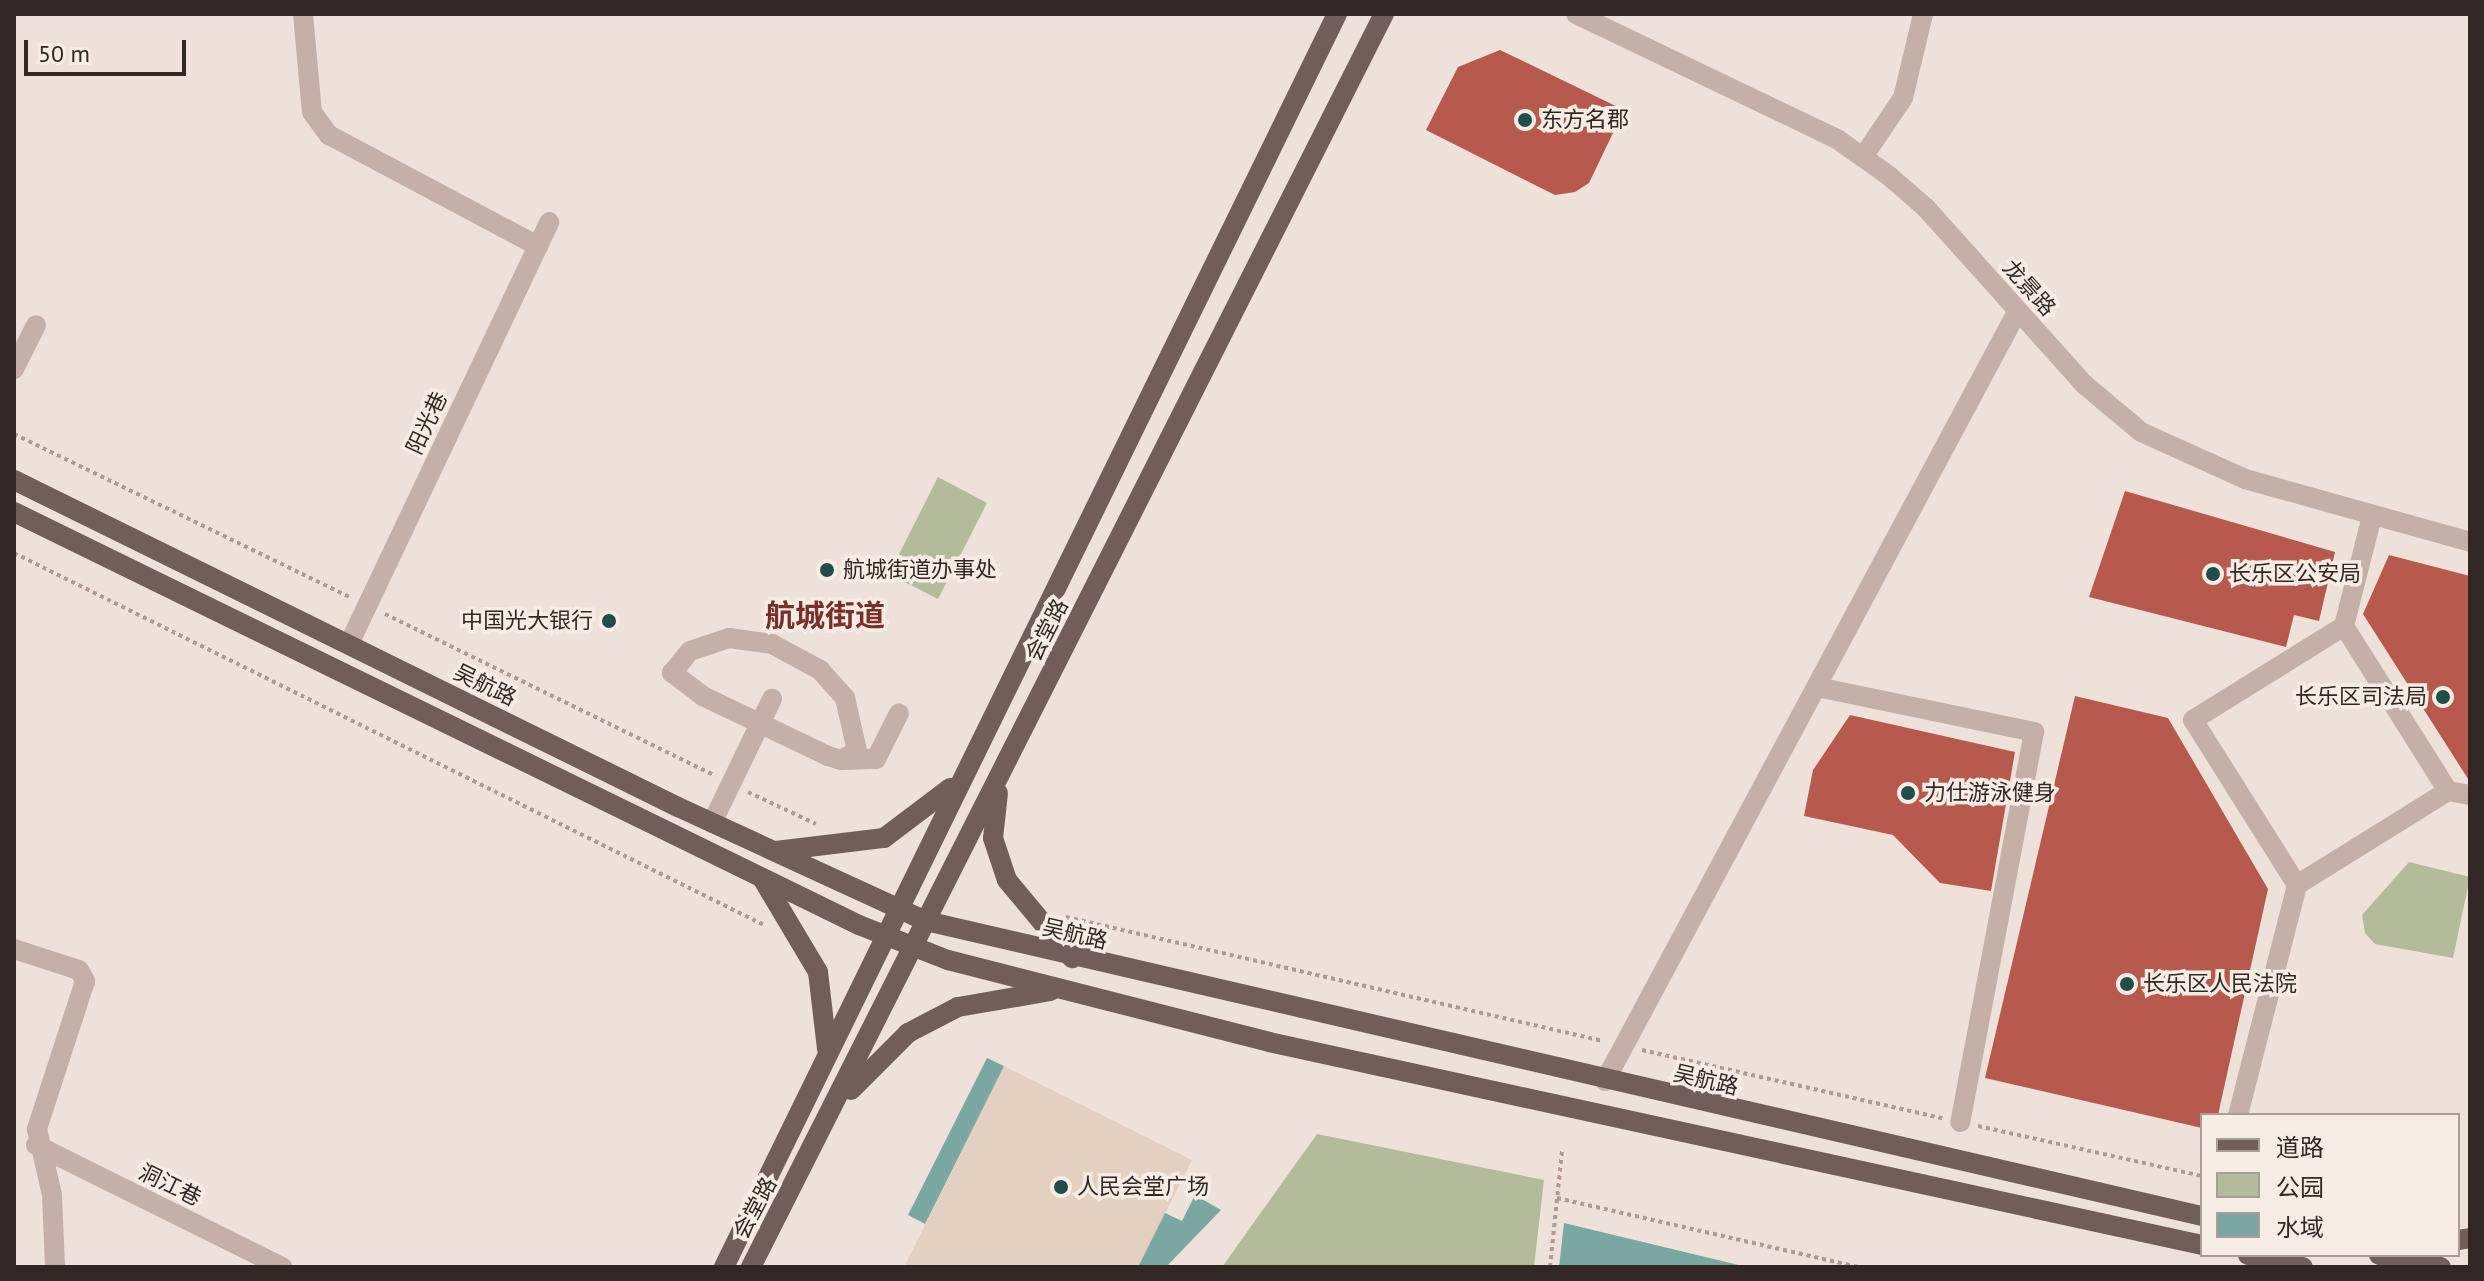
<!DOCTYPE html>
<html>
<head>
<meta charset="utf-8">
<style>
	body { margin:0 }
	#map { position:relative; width:2484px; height:1281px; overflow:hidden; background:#eee1d9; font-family:"PT Sans","Noto Sans SC",sans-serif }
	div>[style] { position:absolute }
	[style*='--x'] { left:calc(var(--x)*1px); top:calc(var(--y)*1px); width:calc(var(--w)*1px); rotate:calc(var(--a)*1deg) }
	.green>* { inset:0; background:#b4bb9b }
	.plaza>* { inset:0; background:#e4d0c1 }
	.water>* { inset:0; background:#7ba7a3 }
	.building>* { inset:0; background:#b8594d }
	.path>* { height:4px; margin-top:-2px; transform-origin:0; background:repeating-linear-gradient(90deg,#b09a91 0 4px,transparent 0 8px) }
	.minor>* { height:20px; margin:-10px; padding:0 10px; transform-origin:10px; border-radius:10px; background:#c4b0a7 }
	.major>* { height:20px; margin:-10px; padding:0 10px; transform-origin:10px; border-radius:10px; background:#725e59 }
	.dots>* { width:22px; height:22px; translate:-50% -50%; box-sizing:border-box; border:4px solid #f6ece4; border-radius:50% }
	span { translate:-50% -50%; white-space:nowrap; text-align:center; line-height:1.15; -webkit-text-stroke:7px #f6ece4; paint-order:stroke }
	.poi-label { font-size:22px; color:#312826 }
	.left { translate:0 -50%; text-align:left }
	.right { translate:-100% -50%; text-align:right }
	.street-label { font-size:22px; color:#312826 }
	.district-label { font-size:30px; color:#773129; font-weight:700 }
	.frame { position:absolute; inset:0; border:16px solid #312826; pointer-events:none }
	.legend { position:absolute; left:2200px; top:1113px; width:260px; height:144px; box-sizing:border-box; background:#f6ece4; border:2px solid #a79e98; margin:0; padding:10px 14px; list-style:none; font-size:24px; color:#312826 }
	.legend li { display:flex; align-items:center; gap:16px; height:40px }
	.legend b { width:40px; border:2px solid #a79e98 }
	.scale { position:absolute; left:24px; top:40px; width:162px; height:36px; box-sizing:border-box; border:4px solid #312826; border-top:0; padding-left:10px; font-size:24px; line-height:28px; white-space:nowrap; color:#312826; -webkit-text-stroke:6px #f6ece4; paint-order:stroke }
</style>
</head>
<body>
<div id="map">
	<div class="green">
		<div style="clip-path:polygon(938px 477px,987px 503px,938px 599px,889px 574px)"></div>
		<div style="clip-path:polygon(2409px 862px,2470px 877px,2453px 958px,2375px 944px,2365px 933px,2362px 915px)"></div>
		<div style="clip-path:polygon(1317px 1134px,1544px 1180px,1534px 1267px,1222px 1267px)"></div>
	</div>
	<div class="plaza">
		<div style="clip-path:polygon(1004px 1066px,1192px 1160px,1138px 1267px,904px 1267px)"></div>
	</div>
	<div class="water">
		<div style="clip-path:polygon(987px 1058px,1004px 1066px,925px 1224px,908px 1215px)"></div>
		<div style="clip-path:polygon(1195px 1195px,1221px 1210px,1166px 1267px,1138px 1267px,1165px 1213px,1182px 1221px)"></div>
		<div style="clip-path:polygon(1564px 1223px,1747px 1267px,1559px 1267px)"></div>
	</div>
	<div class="building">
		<div style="clip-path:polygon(1500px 50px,1624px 110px,1589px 183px,1575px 192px,1555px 195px,1426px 130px,1458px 67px)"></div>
		<div style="clip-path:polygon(2125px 491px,2335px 552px,2319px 621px,2294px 615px,2286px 647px,2089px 597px)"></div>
		<div style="clip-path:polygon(2389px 555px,2470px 576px,2470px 782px,2363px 614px)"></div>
		<div style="clip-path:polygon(2075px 696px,2168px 718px,2268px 889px,2218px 1115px,2202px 1115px,2202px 1128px,1985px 1078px)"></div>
		<div style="clip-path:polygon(1850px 715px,2015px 752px,1991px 891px,1940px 883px,1893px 835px,1804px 816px,1813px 770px)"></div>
	</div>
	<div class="path">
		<div style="--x:14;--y:434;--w:373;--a:25.9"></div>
		<div style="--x:14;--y:553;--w:837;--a:26.38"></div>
		<div style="--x:385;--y:614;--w:368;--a:26.1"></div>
		<div style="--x:748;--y:792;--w:75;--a:25.2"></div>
		<div style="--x:1066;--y:917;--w:551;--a:13"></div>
		<div style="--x:1642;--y:1050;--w:308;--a:12.8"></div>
		<div style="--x:1978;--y:1126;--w:230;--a:12.6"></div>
		<div style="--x:1557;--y:1198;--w:309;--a:12.9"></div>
		<div style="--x:1550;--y:1267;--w:117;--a:-84.1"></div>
	</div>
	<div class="minor">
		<div style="--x:303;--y:14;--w:98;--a:84.8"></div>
		<div style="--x:312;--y:112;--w:29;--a:54"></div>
		<div style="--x:329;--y:135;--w:237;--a:28"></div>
		<div style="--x:1576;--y:14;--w:289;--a:25.6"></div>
		<div style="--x:1837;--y:139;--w:62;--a:35.2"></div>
		<div style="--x:1888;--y:175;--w:50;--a:41"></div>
		<div style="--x:1926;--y:208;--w:238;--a:48.1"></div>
		<div style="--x:2085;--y:385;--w:73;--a:40"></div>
		<div style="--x:2141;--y:432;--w:114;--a:24.3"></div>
		<div style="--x:2245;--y:479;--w:234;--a:15.6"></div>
		<div style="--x:1863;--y:157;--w:71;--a:-55.9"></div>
		<div style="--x:1903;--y:98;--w:86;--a:-76.6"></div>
		<div style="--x:14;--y:369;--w:49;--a:-63.4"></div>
		<div style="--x:2344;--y:626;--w:195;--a:57.8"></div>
		<div style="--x:2448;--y:791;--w:178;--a:148.1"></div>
		<div style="--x:2297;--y:885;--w:195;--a:-122.2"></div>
		<div style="--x:2193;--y:720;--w:178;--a:-31.9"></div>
		<div style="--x:2344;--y:626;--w:114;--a:-75.7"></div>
		<div style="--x:729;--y:638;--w:43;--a:7.9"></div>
		<div style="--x:772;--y:644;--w:55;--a:28.4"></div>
		<div style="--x:820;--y:670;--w:38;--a:48"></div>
		<div style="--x:845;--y:698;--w:54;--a:77.2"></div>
		<div style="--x:857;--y:751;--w:18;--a:151"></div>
		<div style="--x:841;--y:760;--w:14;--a:-163"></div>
		<div style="--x:828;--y:756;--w:139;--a:-154.4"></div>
		<div style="--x:703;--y:696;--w:39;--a:-143"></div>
		<div style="--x:672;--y:673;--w:28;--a:-51"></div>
		<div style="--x:690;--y:651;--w:41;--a:-18.4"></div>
		<div style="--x:349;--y:644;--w:467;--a:-64.6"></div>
		<div style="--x:1817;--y:687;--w:222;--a:11.7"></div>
		<div style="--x:2034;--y:732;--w:397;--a:100.7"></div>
		<div style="--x:843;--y:760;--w:33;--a:-2"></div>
		<div style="--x:876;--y:759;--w:51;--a:-63.4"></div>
		<div style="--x:2448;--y:791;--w:22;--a:10"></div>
		<div style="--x:712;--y:823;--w:138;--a:-64.2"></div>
		<div style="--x:14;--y:949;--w:68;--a:17.9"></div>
		<div style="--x:79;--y:970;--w:13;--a:61"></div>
		<div style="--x:85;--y:981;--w:156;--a:108"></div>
		<div style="--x:37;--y:1129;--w:68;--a:77.2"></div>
		<div style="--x:52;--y:1195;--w:72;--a:87.6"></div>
		<div style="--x:1605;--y:1081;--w:872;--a:-61.82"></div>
		<div style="--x:2238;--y:1115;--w:237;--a:-75.6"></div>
		<div style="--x:36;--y:1145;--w:275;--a:26.4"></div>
	</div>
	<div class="major">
		<div style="--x:14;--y:480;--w:740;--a:26.22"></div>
		<div style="--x:678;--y:807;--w:273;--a:24.7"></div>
		<div style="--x:926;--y:921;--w:1310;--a:13.02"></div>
		<div style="--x:14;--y:512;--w:941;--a:26.05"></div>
		<div style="--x:859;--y:925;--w:96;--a:21.5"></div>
		<div style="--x:948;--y:960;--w:331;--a:14.3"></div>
		<div style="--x:1269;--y:1042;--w:955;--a:12.27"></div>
		<div style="--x:998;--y:793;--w:45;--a:96.3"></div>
		<div style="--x:993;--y:838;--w:44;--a:71.6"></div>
		<div style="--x:1007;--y:880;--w:102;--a:50.2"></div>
		<div style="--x:776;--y:851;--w:109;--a:-6.9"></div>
		<div style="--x:884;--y:838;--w:83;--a:-37.1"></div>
		<div style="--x:762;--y:878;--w:109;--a:59.2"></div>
		<div style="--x:818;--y:972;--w:78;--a:83.3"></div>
		<div style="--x:851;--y:1090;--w:81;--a:-45"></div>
		<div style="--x:908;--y:1033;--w:56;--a:-27.5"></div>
		<div style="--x:958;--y:1007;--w:94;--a:-9.8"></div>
		<div style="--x:2458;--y:1240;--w:12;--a:-9"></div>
		<div style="--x:2248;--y:1255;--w:56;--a:12.3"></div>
		<div style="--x:2379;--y:1255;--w:63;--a:11"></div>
		<div style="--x:724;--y:1267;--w:1395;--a:-63.93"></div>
		<div style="--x:751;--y:1267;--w:1404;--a:-63.2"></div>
	</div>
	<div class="dots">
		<div style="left:1525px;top:120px;background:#214e4b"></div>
		<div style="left:827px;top:570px;background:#214e4b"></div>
		<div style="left:2213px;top:574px;background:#214e4b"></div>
		<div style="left:609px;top:621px;background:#214e4b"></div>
		<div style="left:2443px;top:697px;background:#214e4b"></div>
		<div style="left:1908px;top:793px;background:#214e4b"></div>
		<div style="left:2127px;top:984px;background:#214e4b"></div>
		<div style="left:1061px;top:1187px;background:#214e4b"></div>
	</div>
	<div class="poi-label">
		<span class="left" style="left:1541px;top:120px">东方名郡</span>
		<span class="left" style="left:843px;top:570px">航城街道办事处</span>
		<span class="left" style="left:2229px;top:574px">长乐区公安局</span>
		<span class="right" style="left:593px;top:621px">中国光大银行</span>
		<span class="right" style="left:2427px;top:697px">长乐区司法局</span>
		<span class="left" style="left:1924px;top:793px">力仕游泳健身</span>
		<span class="left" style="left:2143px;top:984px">长乐区人民法院</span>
		<span class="left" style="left:1077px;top:1187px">人民会堂广场</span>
	</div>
	<div class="street-label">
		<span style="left:2029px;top:288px;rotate:48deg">龙景路</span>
		<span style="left:427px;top:423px;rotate:-65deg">阳光巷</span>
		<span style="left:1047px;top:630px;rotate:-63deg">会堂路</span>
		<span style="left:485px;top:685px;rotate:26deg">吴航路</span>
		<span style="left:1075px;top:934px;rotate:13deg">吴航路</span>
		<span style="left:1706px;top:1080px;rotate:13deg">吴航路</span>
		<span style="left:170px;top:1185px;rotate:26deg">洞江巷</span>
		<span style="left:755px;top:1208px;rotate:-62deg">会堂路</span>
	</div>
	<div class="district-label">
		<span style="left:825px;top:615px">航城街道</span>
	</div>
	<div class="frame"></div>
	<ul class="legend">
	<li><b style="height:10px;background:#725e59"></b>道路</li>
	<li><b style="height:22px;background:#b4bb9b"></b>公园</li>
	<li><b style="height:22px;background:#7ba7a3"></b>水域</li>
	</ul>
	<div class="scale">50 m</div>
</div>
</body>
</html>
